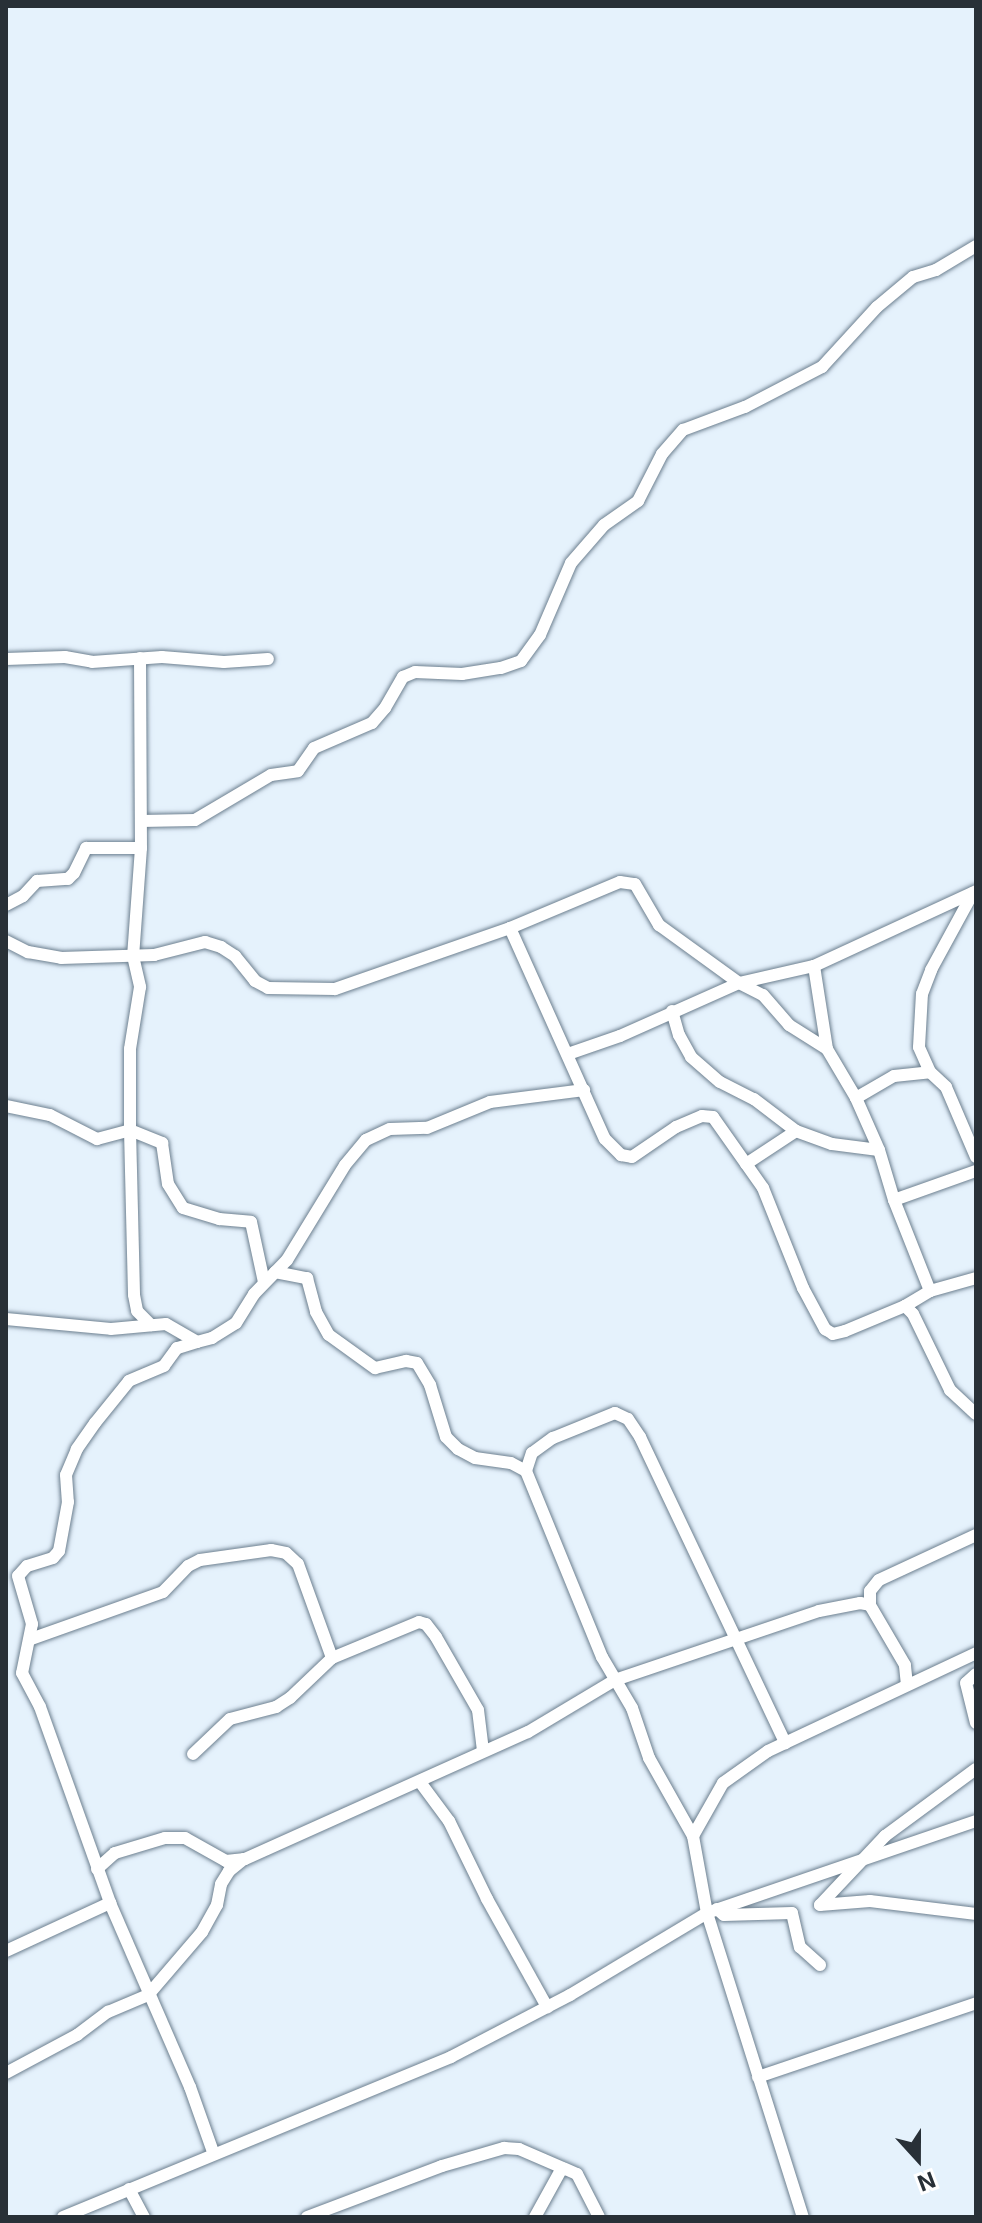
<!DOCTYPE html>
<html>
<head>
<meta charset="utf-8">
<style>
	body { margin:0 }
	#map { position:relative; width:982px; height:2223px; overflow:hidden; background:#e5f2fc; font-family:Inter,sans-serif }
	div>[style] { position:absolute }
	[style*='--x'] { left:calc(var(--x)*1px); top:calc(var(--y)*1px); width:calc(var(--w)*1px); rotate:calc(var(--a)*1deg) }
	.roads { filter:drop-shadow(0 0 2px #6c7f8f) drop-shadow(0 0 2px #6c7f8f) }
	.street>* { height:12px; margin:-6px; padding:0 6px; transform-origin:6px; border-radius:6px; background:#fff }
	span { translate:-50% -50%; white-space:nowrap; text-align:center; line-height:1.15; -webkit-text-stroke:7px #fff; paint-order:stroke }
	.frame { position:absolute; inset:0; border:8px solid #283037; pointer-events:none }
	.north { position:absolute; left:878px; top:2119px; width:80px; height:80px; -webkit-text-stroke:6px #fff; paint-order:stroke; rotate:159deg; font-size:22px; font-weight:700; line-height:32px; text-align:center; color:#283037 }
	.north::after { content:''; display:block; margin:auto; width:28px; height:36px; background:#283037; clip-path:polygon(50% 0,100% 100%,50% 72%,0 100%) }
</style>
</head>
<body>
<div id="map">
	<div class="roads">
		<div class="street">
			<div style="--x:140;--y:658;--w:190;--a:89.7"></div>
			<div style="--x:141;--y:848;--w:108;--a:94.2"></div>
			<div style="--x:133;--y:956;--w:32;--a:77"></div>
			<div style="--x:140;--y:987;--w:63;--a:99.2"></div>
			<div style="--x:130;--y:1049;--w:81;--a:90"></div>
			<div style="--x:130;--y:1130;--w:165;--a:88.6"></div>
			<div style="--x:134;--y:1295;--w:16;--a:79"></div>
			<div style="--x:137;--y:1311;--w:20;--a:45"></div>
			<div style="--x:6;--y:659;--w:59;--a:-1.9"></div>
			<div style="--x:65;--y:657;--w:27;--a:10"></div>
			<div style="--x:92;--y:662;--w:70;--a:-4.1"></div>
			<div style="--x:162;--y:657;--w:62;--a:4.6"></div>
			<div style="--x:224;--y:662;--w:44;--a:-3.9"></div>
			<div style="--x:141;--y:821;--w:54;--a:-1.1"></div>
			<div style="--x:195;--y:820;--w:88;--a:-30.6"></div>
			<div style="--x:271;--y:775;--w:27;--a:-8"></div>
			<div style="--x:298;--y:771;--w:28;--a:-55"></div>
			<div style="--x:314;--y:748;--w:63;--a:-23.3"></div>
			<div style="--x:372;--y:723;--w:20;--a:-49"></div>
			<div style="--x:385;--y:708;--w:36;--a:-60"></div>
			<div style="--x:403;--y:677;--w:13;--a:-23"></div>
			<div style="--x:415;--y:672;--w:47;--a:2.4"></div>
			<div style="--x:462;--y:674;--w:39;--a:-9"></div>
			<div style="--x:501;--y:668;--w:21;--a:-19"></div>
			<div style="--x:521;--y:661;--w:32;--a:-54"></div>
			<div style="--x:540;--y:635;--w:78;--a:-66.7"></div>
			<div style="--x:571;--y:563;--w:50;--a:-49"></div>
			<div style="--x:604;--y:525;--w:42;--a:-35.2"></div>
			<div style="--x:638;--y:501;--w:53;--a:-62.9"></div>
			<div style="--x:662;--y:454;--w:32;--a:-49"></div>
			<div style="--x:683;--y:430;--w:66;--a:-20.4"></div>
			<div style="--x:745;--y:407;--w:87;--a:-27.5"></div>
			<div style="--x:822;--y:367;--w:81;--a:-47.5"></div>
			<div style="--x:877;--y:307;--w:47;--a:-39.8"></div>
			<div style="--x:913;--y:277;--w:24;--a:-17"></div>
			<div style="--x:936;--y:270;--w:47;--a:-31"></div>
			<div style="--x:6;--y:905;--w:19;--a:-28"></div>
			<div style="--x:23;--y:896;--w:21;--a:-47"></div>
			<div style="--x:37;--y:881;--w:31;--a:-4"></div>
			<div style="--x:68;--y:879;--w:8;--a:-45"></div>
			<div style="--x:74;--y:873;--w:28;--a:-64"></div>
			<div style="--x:86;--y:848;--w:55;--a:0"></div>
			<div style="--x:510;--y:928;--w:231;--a:65.8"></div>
			<div style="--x:605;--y:1139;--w:23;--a:45"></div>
			<div style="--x:621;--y:1155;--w:11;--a:10"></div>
			<div style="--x:632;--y:1157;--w:53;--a:-34.3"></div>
			<div style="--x:676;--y:1127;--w:28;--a:-23"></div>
			<div style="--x:702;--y:1116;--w:11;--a:5"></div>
			<div style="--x:713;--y:1117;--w:87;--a:54.8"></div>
			<div style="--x:763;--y:1188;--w:108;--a:68.2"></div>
			<div style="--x:803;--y:1288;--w:47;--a:61.8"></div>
			<div style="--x:825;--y:1329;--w:9;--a:32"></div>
			<div style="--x:833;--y:1334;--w:12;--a:-14"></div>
			<div style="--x:845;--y:1331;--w:65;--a:-22.6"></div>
			<div style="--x:905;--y:1306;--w:11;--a:45"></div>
			<div style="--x:913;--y:1314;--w:85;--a:64"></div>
			<div style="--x:950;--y:1390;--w:35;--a:43"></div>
			<div style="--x:6;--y:941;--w:25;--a:27"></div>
			<div style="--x:28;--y:952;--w:34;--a:10"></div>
			<div style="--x:61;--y:958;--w:93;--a:-1.8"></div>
			<div style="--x:154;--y:955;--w:53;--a:-14.3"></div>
			<div style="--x:205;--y:942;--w:17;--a:17"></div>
			<div style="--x:221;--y:947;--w:17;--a:33"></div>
			<div style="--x:235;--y:956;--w:32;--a:51"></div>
			<div style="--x:255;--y:981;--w:15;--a:28"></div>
			<div style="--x:268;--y:988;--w:67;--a:0.9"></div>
			<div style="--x:335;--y:989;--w:185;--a:-19.2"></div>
			<div style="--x:510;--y:928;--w:119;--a:-22.7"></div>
			<div style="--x:620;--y:882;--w:15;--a:8"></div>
			<div style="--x:635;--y:884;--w:48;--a:59.7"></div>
			<div style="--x:659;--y:925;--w:99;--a:35.9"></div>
			<div style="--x:739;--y:983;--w:27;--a:27"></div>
			<div style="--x:763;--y:995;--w:40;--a:49"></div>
			<div style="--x:789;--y:1025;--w:45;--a:32.3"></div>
			<div style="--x:814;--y:966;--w:84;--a:81.1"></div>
			<div style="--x:827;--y:1049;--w:57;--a:59.4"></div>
			<div style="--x:856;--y:1098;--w:57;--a:66.1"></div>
			<div style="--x:879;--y:1150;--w:52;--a:73.3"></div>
			<div style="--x:894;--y:1200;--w:98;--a:68.4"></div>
			<div style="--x:672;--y:1011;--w:25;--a:74"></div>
			<div style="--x:679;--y:1035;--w:25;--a:61"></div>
			<div style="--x:691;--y:1057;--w:38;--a:41"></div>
			<div style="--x:720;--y:1082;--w:38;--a:27"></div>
			<div style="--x:754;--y:1099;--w:53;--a:37.3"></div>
			<div style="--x:568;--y:1054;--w:55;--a:-19.1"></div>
			<div style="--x:620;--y:1036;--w:130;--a:-24"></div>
			<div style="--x:739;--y:983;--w:77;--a:-12.8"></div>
			<div style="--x:814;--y:966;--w:179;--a:-24.8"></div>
			<div style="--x:930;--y:1072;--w:27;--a:-114"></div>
			<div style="--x:919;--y:1047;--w:53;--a:-86.8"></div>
			<div style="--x:922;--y:994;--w:26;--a:-69"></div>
			<div style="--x:931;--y:970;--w:88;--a:-61.4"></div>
			<div style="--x:856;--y:1098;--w:44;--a:-30.1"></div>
			<div style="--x:894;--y:1076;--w:36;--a:-6"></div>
			<div style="--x:930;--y:1072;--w:22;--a:43"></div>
			<div style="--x:946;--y:1087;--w:76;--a:66.8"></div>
			<div style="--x:6;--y:1106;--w:45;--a:11.6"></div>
			<div style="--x:50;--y:1115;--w:53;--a:27.1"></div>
			<div style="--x:97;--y:1139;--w:34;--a:-15"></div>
			<div style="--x:130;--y:1130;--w:35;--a:22"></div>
			<div style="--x:162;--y:1143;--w:41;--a:81.7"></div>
			<div style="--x:168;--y:1184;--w:28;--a:58"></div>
			<div style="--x:183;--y:1208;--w:38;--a:17"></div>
			<div style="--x:219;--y:1219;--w:32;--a:5"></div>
			<div style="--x:251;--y:1222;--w:61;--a:77.8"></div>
			<div style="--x:746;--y:1164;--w:60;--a:-33.4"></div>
			<div style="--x:796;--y:1131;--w:38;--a:20"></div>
			<div style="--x:832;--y:1144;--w:47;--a:7.3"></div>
			<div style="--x:894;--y:1200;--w:87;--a:-19.5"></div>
			<div style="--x:275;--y:1272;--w:33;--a:11"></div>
			<div style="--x:307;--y:1278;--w:35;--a:75"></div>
			<div style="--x:316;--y:1312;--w:26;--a:61"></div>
			<div style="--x:329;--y:1335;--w:57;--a:35.7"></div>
			<div style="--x:375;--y:1368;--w:32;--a:-13"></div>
			<div style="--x:406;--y:1361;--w:11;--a:10"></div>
			<div style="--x:417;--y:1363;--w:26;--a:59"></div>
			<div style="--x:430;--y:1385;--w:54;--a:72.9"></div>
			<div style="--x:446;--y:1437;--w:17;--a:45"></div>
			<div style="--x:458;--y:1449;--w:19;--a:28"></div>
			<div style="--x:475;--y:1458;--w:36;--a:8"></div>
			<div style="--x:511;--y:1463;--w:17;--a:28"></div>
			<div style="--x:526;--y:1471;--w:201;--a:67.8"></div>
			<div style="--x:602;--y:1657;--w:59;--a:59.5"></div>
			<div style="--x:632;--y:1708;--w:53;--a:71.2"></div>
			<div style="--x:649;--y:1758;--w:90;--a:60.6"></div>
			<div style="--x:693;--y:1836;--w:78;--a:79.7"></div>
			<div style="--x:707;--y:1913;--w:319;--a:72.5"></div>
			<div style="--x:905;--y:1306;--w:29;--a:-31"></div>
			<div style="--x:930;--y:1291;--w:48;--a:-15.8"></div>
			<div style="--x:6;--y:1319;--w:105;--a:5.4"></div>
			<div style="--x:111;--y:1329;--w:55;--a:-5.2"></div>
			<div style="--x:166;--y:1324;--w:36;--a:30"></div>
			<div style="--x:197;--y:1342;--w:16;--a:-15"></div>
			<div style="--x:212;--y:1338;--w:28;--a:-32"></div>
			<div style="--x:236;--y:1323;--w:34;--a:-58"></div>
			<div style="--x:254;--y:1294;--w:47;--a:-45.9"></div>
			<div style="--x:287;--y:1260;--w:111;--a:-58.6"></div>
			<div style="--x:345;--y:1165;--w:33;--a:-50"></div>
			<div style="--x:366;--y:1140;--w:26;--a:-25"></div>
			<div style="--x:390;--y:1129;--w:37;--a:-2"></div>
			<div style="--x:427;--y:1128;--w:68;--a:-22.4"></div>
			<div style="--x:490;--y:1102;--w:95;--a:-7.3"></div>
			<div style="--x:197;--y:1342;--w:21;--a:163"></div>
			<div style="--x:177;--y:1348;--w:22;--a:126"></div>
			<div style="--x:164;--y:1366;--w:38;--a:157"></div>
			<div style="--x:129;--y:1381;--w:54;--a:129"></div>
			<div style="--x:95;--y:1423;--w:32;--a:125"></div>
			<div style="--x:77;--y:1449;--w:28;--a:113"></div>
			<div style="--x:66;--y:1475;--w:27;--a:86"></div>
			<div style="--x:68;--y:1502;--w:50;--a:100.4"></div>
			<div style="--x:59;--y:1551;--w:9;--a:131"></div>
			<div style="--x:53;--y:1558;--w:27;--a:163"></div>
			<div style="--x:27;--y:1566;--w:13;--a:132"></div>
			<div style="--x:18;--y:1576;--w:50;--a:73.7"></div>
			<div style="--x:32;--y:1624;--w:50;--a:101.5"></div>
			<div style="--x:22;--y:1673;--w:38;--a:62"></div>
			<div style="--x:40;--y:1707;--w:208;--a:70.3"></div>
			<div style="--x:110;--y:1903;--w:201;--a:66.5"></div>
			<div style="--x:190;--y:2087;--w:69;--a:70.5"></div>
			<div style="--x:526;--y:1471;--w:19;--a:-72"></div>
			<div style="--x:532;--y:1453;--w:26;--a:-36"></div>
			<div style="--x:553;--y:1438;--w:67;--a:-22"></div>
			<div style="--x:615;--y:1413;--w:14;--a:25"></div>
			<div style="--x:628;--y:1419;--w:22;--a:56"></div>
			<div style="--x:640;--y:1437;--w:339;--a:64.6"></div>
			<div style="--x:31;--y:1639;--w:140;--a:-19.6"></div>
			<div style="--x:163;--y:1592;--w:36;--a:-46"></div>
			<div style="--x:188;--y:1566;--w:13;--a:-27"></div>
			<div style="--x:200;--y:1560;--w:72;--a:-8"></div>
			<div style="--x:271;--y:1550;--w:15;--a:11"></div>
			<div style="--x:286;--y:1553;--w:16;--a:43"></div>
			<div style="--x:298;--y:1564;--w:100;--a:70.1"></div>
			<div style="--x:976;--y:1674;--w:13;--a:138"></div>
			<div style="--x:966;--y:1683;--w:41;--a:76"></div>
			<div style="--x:907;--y:1685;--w:20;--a:-96"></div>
			<div style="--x:905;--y:1665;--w:69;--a:-120.3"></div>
			<div style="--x:870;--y:1605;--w:14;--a:-90"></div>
			<div style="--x:870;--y:1591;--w:14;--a:-51"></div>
			<div style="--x:879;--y:1580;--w:107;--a:-24.9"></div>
			<div style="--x:193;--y:1754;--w:51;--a:-43.4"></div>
			<div style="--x:230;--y:1719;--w:48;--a:-14.6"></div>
			<div style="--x:276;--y:1707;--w:17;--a:-33"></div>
			<div style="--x:290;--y:1698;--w:58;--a:-43.6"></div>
			<div style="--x:332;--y:1658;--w:94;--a:-22.5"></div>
			<div style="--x:419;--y:1622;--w:7;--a:16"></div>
			<div style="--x:426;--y:1624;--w:16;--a:52"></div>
			<div style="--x:436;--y:1637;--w:84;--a:60.1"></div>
			<div style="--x:478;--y:1710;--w:39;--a:83"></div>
			<div style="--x:420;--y:1782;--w:49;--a:53.4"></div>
			<div style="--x:449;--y:1821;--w:87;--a:64"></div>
			<div style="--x:487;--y:1899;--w:124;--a:60.9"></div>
			<div style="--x:693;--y:1836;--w:61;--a:-60.5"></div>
			<div style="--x:723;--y:1783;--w:55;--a:-35.4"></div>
			<div style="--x:768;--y:1751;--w:230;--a:-25.2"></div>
			<div style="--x:97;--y:1869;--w:24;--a:-42"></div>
			<div style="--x:115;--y:1853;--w:52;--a:-16.7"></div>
			<div style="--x:165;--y:1838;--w:20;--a:0"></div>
			<div style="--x:185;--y:1838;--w:47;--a:29.3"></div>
			<div style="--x:226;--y:1861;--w:19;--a:-6"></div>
			<div style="--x:245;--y:1859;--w:310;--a:-24.2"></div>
			<div style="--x:528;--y:1732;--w:101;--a:-30.9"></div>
			<div style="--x:615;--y:1680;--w:215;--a:-18.7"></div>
			<div style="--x:819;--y:1611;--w:42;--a:-11"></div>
			<div style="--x:860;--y:1603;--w:10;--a:11"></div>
			<div style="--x:820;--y:1905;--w:95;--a:-46.7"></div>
			<div style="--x:885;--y:1836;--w:113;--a:-36.4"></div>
			<div style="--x:820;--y:1905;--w:50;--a:-4.6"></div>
			<div style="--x:870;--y:1901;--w:107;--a:7"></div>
			<div style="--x:717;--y:1909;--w:9;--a:41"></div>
			<div style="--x:724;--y:1915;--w:68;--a:-1.7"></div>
			<div style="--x:792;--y:1913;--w:35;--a:77"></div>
			<div style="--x:800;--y:1947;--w:27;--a:42"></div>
			<div style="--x:6;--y:1951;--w:115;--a:-24.8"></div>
			<div style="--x:6;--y:2073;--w:81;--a:-28.2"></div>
			<div style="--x:77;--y:2035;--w:39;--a:-37"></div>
			<div style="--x:108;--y:2012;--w:43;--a:-23"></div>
			<div style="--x:148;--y:1995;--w:83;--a:-49.4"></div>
			<div style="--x:202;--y:1932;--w:31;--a:-61"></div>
			<div style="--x:217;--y:1905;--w:21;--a:-79"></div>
			<div style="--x:221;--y:1884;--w:15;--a:-58"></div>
			<div style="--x:229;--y:1871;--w:19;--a:-39"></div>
			<div style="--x:758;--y:2077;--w:230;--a:-18.7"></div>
			<div style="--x:129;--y:2189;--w:32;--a:62"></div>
			<div style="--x:63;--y:2217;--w:420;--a:-22.4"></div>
			<div style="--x:451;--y:2057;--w:134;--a:-27.5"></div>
			<div style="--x:570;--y:1995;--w:160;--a:-30.9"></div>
			<div style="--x:707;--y:1913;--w:284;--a:-18.9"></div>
			<div style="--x:307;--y:2217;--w:144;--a:-20.7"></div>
			<div style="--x:442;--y:2166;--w:65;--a:-16.2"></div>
			<div style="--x:504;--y:2148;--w:15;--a:4"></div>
			<div style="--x:519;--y:2149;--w:63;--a:23.3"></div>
			<div style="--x:577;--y:2174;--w:48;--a:62.9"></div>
			<div style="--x:535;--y:2217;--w:56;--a:-61.1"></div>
		</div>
	</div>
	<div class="frame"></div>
	<div class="north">N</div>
</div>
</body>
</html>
